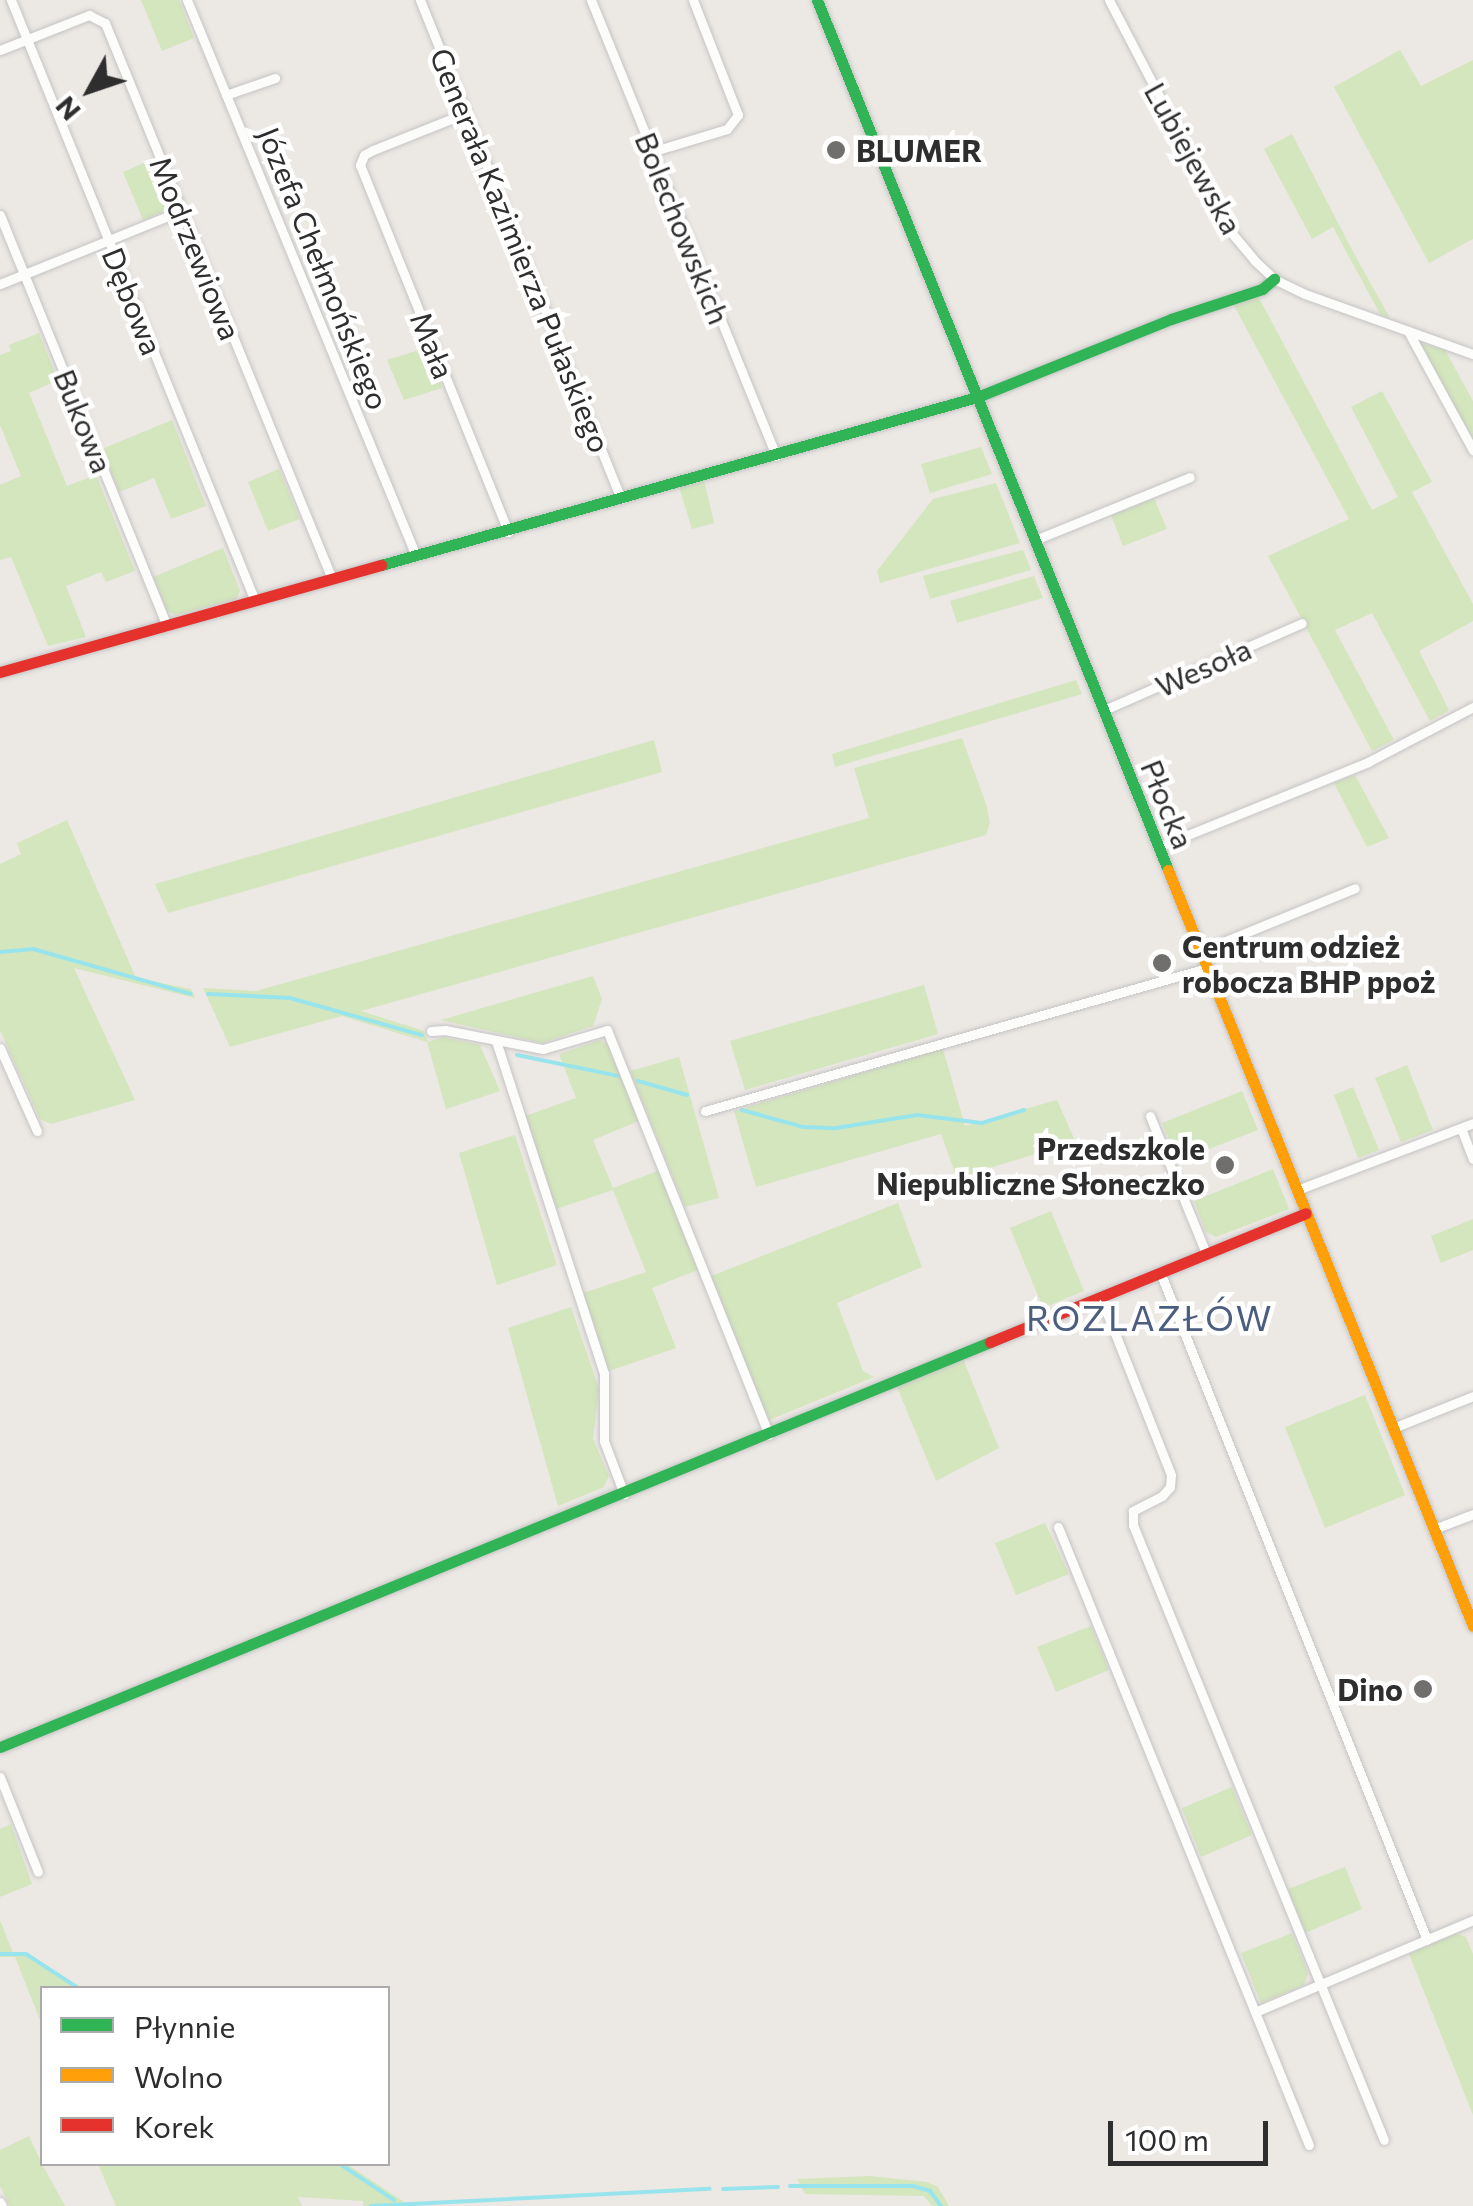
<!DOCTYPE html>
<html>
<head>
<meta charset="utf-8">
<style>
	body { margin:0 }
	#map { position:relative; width:1473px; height:2206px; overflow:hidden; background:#ece8e4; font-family:Commissioner,sans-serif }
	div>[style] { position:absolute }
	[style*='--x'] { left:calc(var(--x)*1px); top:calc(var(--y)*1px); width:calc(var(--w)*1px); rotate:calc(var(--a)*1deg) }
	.green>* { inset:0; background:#d4e6bd }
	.stream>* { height:4px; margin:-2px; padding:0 2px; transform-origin:2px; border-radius:2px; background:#98e4ed }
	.roads { filter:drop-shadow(0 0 2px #c5c5c5) drop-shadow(0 0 2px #c5c5c5) }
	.street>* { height:9px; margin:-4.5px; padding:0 4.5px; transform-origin:4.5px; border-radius:4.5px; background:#fcfcfb }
	.fast>* { height:11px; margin:-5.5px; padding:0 5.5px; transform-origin:5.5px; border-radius:5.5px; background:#30b455 }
	.slow>* { height:11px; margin:-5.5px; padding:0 5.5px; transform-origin:5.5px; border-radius:5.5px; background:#ff9f0a }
	.jam>* { height:11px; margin:-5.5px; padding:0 5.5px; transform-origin:5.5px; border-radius:5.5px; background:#e5322d }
	.dots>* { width:28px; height:28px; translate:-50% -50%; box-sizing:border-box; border:5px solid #fff; border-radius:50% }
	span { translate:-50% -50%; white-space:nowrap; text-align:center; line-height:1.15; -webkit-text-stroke:9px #fff; paint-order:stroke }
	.poi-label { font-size:30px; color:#2e2e2e; font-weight:700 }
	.left { translate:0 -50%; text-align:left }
	.right { translate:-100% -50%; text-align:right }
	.street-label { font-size:30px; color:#2e2e2e }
	.quarter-label { font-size:35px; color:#4c5e80; letter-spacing:2.5px }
	.legend { position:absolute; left:40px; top:1986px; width:350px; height:180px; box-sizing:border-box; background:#fff; border:2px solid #ababab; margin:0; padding:12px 18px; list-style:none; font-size:30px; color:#2e2e2e }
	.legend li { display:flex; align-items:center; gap:20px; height:50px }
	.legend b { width:50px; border:2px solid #ababab }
	.north { position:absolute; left:40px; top:40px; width:100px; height:100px; -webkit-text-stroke:8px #fff; paint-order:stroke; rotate:230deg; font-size:28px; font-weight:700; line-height:40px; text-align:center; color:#2e2e2e }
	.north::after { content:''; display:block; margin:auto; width:35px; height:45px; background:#2e2e2e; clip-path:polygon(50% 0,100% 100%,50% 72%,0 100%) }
	.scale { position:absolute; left:1108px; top:2121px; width:160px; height:45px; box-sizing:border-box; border:5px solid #2e2e2e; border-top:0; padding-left:12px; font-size:30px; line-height:35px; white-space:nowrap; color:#2e2e2e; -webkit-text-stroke:8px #fff; paint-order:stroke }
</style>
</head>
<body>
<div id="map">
	<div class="green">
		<div style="clip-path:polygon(141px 0,179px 0,194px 38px,162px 51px)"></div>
		<div style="clip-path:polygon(1400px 50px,1421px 86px,1473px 60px,1473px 239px,1429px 263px,1334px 87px)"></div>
		<div style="clip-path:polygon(1292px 134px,1352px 250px,1390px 318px,1380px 314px,1333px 227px,1312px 239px,1264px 149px)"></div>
		<div style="clip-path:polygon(153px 159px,170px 202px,167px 210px,143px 220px,123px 172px)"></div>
		<div style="clip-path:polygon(1257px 294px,1372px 510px,1398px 497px,1351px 407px,1382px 391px,1432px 482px,1412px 492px,1473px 604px,1473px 621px,1419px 651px,1449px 710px,1430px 721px,1372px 613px,1335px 630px,1394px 740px,1372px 751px,1268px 556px,1349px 519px,1232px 302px)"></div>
		<div style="clip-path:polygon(39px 333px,58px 380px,29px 393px,67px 486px,96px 475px,135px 571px,106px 582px,101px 572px,66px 586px,86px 637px,48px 646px,11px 557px,0 560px,0 485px,21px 476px,0 425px,0 355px,11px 351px,9px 345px)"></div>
		<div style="clip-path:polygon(1419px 343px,1445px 350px,1473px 401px,1473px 439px)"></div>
		<div style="clip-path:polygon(425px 348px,442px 388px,404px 400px,387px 360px)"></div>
		<div style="clip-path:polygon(172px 420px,206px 506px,171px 519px,154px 478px,119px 492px,102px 449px)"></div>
		<div style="clip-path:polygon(981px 447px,992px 474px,930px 493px,921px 464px)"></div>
		<div style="clip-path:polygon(279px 469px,300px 519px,268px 531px,248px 482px)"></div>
		<div style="clip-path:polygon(704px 480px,714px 523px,692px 529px,679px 487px)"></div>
		<div style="clip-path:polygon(996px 483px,1020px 543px,880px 583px,877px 571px,933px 499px)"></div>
		<div style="clip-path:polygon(1154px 498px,1167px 529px,1123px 546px,1111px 515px)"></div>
		<div style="clip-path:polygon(223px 548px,240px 591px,236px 599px,176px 615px,167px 611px,153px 577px)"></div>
		<div style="clip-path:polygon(1023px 550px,1031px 570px,930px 599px,923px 576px)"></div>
		<div style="clip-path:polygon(1034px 576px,1043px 598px,957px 623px,950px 601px)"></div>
		<div style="clip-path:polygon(1076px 680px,1082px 694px,835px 767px,832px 754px)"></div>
		<div style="clip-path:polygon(962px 738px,986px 804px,990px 822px,986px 835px,361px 1011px,424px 1031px,428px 1042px,443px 1037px,480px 1045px,500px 1091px,446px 1109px,427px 1042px,342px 1016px,230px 1047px,203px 988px,256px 991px,869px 818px,854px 768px)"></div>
		<div style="clip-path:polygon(654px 740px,662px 772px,168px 913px,155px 884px)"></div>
		<div style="clip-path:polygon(1355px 775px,1389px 838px,1367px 847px,1334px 783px)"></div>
		<div style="clip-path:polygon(67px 820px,136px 978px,191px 989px,195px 998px,74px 968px,135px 1100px,51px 1124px,40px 1119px,0 1030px,0 864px,21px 854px,17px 843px)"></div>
		<div style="clip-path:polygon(593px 976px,602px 999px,593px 1026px,542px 1043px,441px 1020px)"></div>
		<div style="clip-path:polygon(924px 985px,938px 1034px,745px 1090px,730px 1041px)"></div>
		<div style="clip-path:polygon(600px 1040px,612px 1047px,641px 1120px,593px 1140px,613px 1188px,660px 1170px,700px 1269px,652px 1288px,676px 1348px,609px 1371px,583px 1293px,646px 1272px,613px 1190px,556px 1209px,525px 1116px,576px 1098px,559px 1054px)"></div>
		<div style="clip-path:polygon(943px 1049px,965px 1126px,1057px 1100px,1080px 1152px,1058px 1147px,957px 1178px,941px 1134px,756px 1187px,734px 1111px)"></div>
		<div style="clip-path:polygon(679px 1057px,719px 1198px,685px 1207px,630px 1071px)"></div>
		<div style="clip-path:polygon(1407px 1065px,1433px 1130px,1401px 1142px,1375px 1078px)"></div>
		<div style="clip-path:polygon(1353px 1087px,1379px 1150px,1358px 1158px,1334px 1095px)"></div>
		<div style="clip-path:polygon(1242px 1091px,1258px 1130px,1178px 1161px,1162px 1123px)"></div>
		<div style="clip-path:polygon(515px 1135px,557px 1265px,497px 1285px,459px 1153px)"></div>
		<div style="clip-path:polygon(1273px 1169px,1289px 1209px,1216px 1237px,1206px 1232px,1194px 1201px)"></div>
		<div style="clip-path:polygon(898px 1203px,922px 1267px,837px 1303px,863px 1371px,874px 1377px,767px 1421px,711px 1276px)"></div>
		<div style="clip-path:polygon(1051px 1211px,1084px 1291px,1043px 1308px,1010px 1228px)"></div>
		<div style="clip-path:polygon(1473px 1219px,1473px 1250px,1441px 1263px,1431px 1236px)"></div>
		<div style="clip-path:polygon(571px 1307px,599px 1389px,593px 1439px,609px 1476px,604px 1487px,558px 1506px,508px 1328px)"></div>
		<div style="clip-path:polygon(963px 1359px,999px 1448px,936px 1481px,897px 1387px)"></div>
		<div style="clip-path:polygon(1365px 1395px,1405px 1495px,1325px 1528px,1285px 1427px)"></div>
		<div style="clip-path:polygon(1045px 1523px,1069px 1574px,1016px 1595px,995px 1543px)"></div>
		<div style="clip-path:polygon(1091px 1626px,1109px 1670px,1056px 1692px,1037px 1647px)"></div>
		<div style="clip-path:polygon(1232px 1787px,1252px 1835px,1201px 1857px,1182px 1808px)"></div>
		<div style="clip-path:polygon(11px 1824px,32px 1884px,0 1897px,0 1829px)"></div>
		<div style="clip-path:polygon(1345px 1867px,1362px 1909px,1305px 1933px,1288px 1889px)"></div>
		<div style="clip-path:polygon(0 1920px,13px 1953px,26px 1953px,82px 1988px,42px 1988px,42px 2025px,15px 1957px,0 1957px)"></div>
		<div style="clip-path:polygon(1292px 1933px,1308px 1973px,1304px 1985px,1261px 2003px,1241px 1953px)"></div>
		<div style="clip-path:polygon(1456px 1933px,1466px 1937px,1473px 1954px,1473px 2115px,1409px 1954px)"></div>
		<div style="clip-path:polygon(29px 2136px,42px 2164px,65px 2206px,10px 2206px,0 2186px,0 2150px)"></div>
		<div style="clip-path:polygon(98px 2164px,347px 2164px,410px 2206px,363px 2206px,363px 2201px,298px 2197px,302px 2206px,116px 2206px)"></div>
		<div style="clip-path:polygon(870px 2176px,927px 2182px,938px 2187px,949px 2206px,932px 2206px,924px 2196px,805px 2194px,797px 2179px)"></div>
	</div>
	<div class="stream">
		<div style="--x:0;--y:952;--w:33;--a:-5"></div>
		<div style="--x:33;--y:949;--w:164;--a:15.9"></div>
		<div style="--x:208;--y:994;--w:82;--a:2.8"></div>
		<div style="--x:290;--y:998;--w:137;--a:15.7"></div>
		<div style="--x:517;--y:1055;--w:103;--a:11.7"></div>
		<div style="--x:638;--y:1081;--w:51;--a:15.9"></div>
		<div style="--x:742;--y:1110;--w:63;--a:15.6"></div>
		<div style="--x:803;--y:1127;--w:33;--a:2"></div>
		<div style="--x:836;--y:1128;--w:82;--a:-9.1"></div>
		<div style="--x:917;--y:1115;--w:65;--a:7"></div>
		<div style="--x:982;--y:1123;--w:44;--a:-17.2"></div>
		<div style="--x:0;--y:1954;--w:26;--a:0"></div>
		<div style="--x:26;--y:1954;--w:62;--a:33.2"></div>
		<div style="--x:340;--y:2164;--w:65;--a:33.7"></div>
		<div style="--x:790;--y:2186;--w:123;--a:0"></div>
		<div style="--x:913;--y:2186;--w:18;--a:16"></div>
		<div style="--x:930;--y:2191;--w:19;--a:54"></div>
		<div style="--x:723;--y:2189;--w:55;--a:-2.1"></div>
		<div style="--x:371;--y:2206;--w:339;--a:-2.9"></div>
	</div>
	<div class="roads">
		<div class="street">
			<div style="--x:11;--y:0;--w:649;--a:67.9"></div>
			<div style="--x:187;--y:0;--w:601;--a:67.61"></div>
			<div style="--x:420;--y:0;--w:538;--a:68.06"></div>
			<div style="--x:591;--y:0;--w:492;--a:67.9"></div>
			<div style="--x:1109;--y:0;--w:261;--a:62.4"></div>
			<div style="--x:1230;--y:231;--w:39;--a:50"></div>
			<div style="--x:1255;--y:261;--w:26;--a:43"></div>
			<div style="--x:1274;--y:279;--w:34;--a:26"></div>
			<div style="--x:1305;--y:294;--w:178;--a:19.7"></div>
			<div style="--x:0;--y:50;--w:96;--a:-21.5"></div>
			<div style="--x:89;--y:15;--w:18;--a:27"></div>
			<div style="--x:105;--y:23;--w:601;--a:67.79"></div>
			<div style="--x:226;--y:95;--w:52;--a:-19.1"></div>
			<div style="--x:466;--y:113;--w:100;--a:158.3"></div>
			<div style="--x:373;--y:150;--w:10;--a:151"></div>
			<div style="--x:364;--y:155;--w:11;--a:112"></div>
			<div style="--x:360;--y:165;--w:396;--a:68"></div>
			<div style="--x:651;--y:152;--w:79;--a:-16.8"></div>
			<div style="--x:727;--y:129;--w:18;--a:-52"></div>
			<div style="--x:738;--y:115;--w:123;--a:-111.4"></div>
			<div style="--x:0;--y:215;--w:444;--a:67.9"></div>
			<div style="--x:0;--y:284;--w:195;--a:-22"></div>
			<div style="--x:1408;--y:331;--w:136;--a:61.4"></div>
			<div style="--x:1035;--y:540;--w:167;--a:-22.1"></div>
			<div style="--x:1104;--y:710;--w:216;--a:-23.7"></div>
			<div style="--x:1158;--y:847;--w:227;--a:-22"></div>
			<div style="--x:1368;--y:762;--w:119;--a:-27.6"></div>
			<div style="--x:1201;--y:951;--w:166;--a:-22.2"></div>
			<div style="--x:431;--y:1031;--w:14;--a:-4"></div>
			<div style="--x:445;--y:1030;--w:100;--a:11"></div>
			<div style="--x:543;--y:1049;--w:67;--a:-16.5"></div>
			<div style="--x:607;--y:1030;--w:436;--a:68.2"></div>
			<div style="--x:496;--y:1041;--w:350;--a:72"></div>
			<div style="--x:604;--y:1374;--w:67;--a:90"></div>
			<div style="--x:604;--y:1441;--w:57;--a:69.3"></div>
			<div style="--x:0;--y:1048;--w:91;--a:66"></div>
			<div style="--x:705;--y:1111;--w:522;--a:-15.9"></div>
			<div style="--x:1150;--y:1116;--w:148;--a:67.8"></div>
			<div style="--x:1461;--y:1128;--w:33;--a:69"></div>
			<div style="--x:1297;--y:1190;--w:188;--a:-20.8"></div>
			<div style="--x:1160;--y:1272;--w:719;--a:68.21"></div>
			<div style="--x:1101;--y:1298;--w:190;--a:68.4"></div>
			<div style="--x:1171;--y:1475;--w:12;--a:95"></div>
			<div style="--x:1170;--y:1487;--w:12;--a:132"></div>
			<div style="--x:1162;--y:1496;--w:33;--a:153"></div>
			<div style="--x:1133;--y:1511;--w:14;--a:90"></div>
			<div style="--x:1133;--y:1525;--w:664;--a:67.8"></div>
			<div style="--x:1393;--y:1428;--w:86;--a:-21.8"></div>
			<div style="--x:1058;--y:1527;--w:667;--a:67.9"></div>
			<div style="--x:1434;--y:1529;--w:42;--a:-21"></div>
			<div style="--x:0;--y:1777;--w:102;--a:68.2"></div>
			<div style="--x:1255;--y:2012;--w:237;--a:-22.9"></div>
			<div style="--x:0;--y:2202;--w:4;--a:63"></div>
		</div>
		<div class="fast">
			<div style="--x:817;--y:0;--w:938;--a:68.03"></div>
			<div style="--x:381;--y:565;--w:619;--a:-15.74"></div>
			<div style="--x:977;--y:397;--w:209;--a:-21.9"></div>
			<div style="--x:1171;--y:319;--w:96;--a:-18.2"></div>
			<div style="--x:1262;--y:289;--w:16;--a:-40"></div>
			<div style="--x:0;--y:1747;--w:1070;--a:-22.25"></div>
		</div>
		<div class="slow">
			<div style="--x:1168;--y:870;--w:815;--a:68.03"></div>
		</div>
		<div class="jam">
			<div style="--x:0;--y:672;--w:396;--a:-15.7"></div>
			<div style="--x:990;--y:1342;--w:341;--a:-22.2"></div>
		</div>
	</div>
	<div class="dots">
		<div style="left:836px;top:150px;background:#706f6e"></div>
		<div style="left:1162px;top:963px;background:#706f6e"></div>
		<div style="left:1225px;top:1165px;background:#706f6e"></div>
		<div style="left:1423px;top:1689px;background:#706f6e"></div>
	</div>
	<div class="poi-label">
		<span class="left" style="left:856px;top:150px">BLUMER</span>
		<span class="left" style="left:1182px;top:963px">Centrum odzież<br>robocza BHP ppoż</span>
		<span class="right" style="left:1205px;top:1165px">Przedszkole<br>Niepubliczne Słoneczko</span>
		<span class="right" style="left:1403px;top:1689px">Dino</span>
	</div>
	<div class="street-label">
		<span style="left:1194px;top:158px;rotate:61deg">Lubiejewska</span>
		<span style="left:683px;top:228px;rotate:68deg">Bolechowskich</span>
		<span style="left:196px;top:248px;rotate:68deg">Modrzewiowa</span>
		<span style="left:521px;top:250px;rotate:68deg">Generała Kazimierza Pułaskiego</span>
		<span style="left:324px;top:268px;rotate:68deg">Józefa Chełmońskiego</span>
		<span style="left:133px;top:301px;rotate:68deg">Dębowa</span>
		<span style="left:433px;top:345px;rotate:68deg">Mała</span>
		<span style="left:84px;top:421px;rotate:68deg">Bukowa</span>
		<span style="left:1203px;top:667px;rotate:-24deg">Wesoła</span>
		<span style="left:1168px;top:804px;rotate:68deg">Płocka</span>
	</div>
	<div class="quarter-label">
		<span style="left:1150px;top:1317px">ROZLAZŁÓW</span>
	</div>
	<ul class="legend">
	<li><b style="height:12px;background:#30b455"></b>Płynnie</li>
	<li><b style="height:12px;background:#ff9f0a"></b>Wolno</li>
	<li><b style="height:12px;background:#e5322d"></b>Korek</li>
	</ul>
	<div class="north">N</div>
	<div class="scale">100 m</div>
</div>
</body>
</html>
